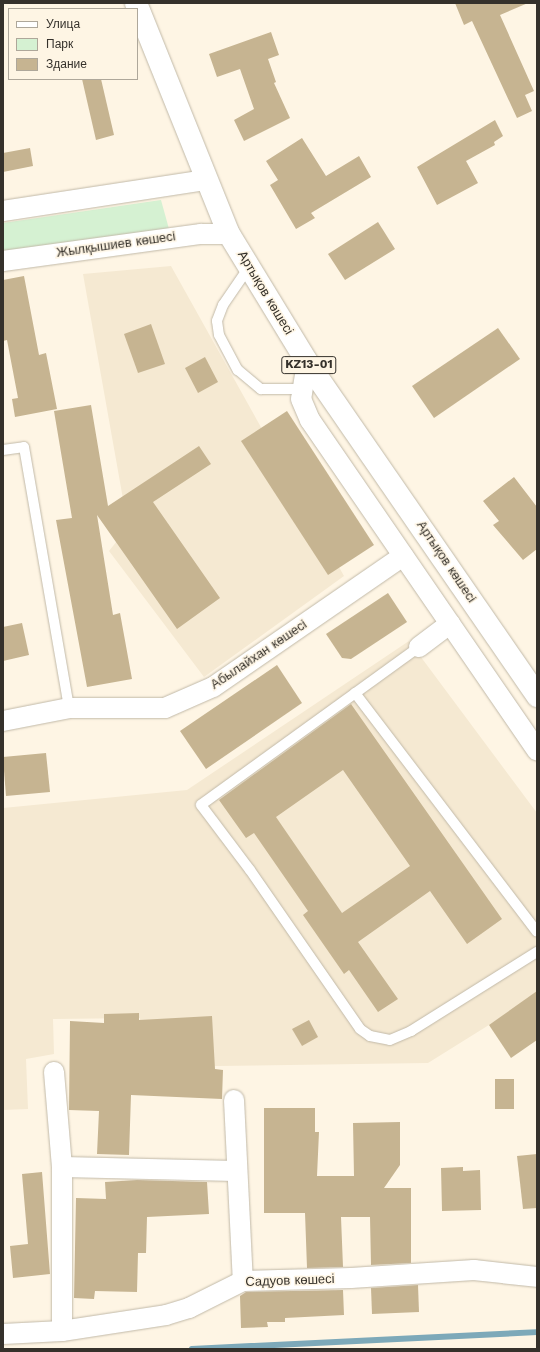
<!DOCTYPE html>
<html>
<head>
<meta charset="utf-8">
<style>
	body { margin:0 }
	#map { position:relative; width:540px; height:1352px; overflow:hidden; background:#fef5e4; font-family:"Work Sans",sans-serif }
	div>[style] { position:absolute }
	[style*='--x'] { left:calc(var(--x)*1px); top:calc(var(--y)*1px); width:calc(var(--w)*1px); rotate:calc(var(--a)*1deg) }
	.built>* { inset:0; background:#f5e9d2 }
	.green>* { inset:0; background:#d5f1d2 }
	.stream>* { height:5.5px; margin:-2.75px; padding:0 2.75px; transform-origin:2.75px; border-radius:2.75px; background:#7da9b9 }
	.building>* { inset:0; background:#c6b491 }
	.roads { filter:drop-shadow(0 0 1px #c1b9a8) drop-shadow(0 0 1px #c1b9a8) }
	.lane>* { height:10px; margin:-5px; padding:0 5px; transform-origin:5px; border-radius:5px; background:#fff }
	.street>* { height:20px; margin:-10px; padding:0 10px; transform-origin:10px; border-radius:10px; background:#fff }
	.highway>* { height:22px; margin:-11px; padding:0 11px; transform-origin:11px; border-radius:11px; background:#fff }
	span { translate:-50% -50%; white-space:nowrap; text-align:center; line-height:1.15; -webkit-text-stroke:3px #fef5e4; paint-order:stroke }
	.shield-label span { padding:1px 3px; background:#fef5e4; border:1px solid; border-radius:3px; -webkit-text-stroke-width:0 }
	.shield-label { font-size:12px; color:#35312b; font-weight:700 }
	.street-label { font-size:13px; color:#35312b }
	.frame { position:absolute; inset:0; border:4px solid #35312b; pointer-events:none }
	.legend { position:absolute; left:8px; top:8px; width:130px; height:72px; box-sizing:border-box; background:#fef5e4; border:1px solid #aea79a; margin:0; padding:5px 7px; list-style:none; font-size:12px; color:#35312b }
	.legend li { display:flex; align-items:center; gap:8px; height:20px }
	.legend b { width:20px; border:1px solid #aea79a }
</style>
</head>
<body>
<div id="map">
	<div class="built">
		<div style="clip-path:polygon(171px 266px,344px 576px,204px 677px,109px 551px,128px 527px,83px 274px)"></div>
		<div style="clip-path:polygon(409px 641px,537px 813px,537px 995px,428px 1063px,139px 1067px,140px 1018px,53px 1019px,54px 1054px,26px 1059px,28px 1109px,3px 1110px,3px 808px,187px 790px)"></div>
	</div>
	<div class="green">
		<div style="clip-path:polygon(161px 200px,169px 229px,3px 253px,3px 223px)"></div>
	</div>
	<div class="stream">
		<div style="--x:192;--y:1349;--w:345;--a:-2.8"></div>
	</div>
	<div class="building">
		<div style="clip-path:polygon(455px 3px,528px 3px,500px 15px,534px 91px,525px 95px,532px 111px,517px 118px,472px 21px,464px 25px)"></div>
		<div style="clip-path:polygon(271px 32px,279px 55px,268px 59px,276px 82px,274px 83px,290px 118px,244px 141px,234px 120px,254px 109px,240px 69px,217px 77px,209px 54px)"></div>
		<div style="clip-path:polygon(82px 79px,101px 79px,114px 135px,96px 140px)"></div>
		<div style="clip-path:polygon(495px 120px,503px 136px,494px 142px,495px 145px,466px 161px,478px 183px,437px 205px,417px 167px)"></div>
		<div style="clip-path:polygon(302px 138px,326px 176px,359px 156px,371px 177px,311px 213px,315px 218px,296px 229px,270px 185px,278px 180px,266px 161px)"></div>
		<div style="clip-path:polygon(30px 148px,33px 166px,3px 172px,3px 153px)"></div>
		<div style="clip-path:polygon(378px 222px,395px 249px,345px 280px,328px 254px)"></div>
		<div style="clip-path:polygon(24px 276px,39px 355px,46px 353px,57px 409px,15px 417px,12px 399px,18px 398px,7px 340px,3px 341px,3px 280px)"></div>
		<div style="clip-path:polygon(151px 324px,165px 364px,138px 373px,124px 334px)"></div>
		<div style="clip-path:polygon(498px 328px,520px 359px,434px 418px,412px 386px)"></div>
		<div style="clip-path:polygon(205px 357px,218px 382px,198px 393px,185px 368px)"></div>
		<div style="clip-path:polygon(91px 405px,108px 506px,199px 446px,211px 464px,153px 502px,220px 598px,177px 629px,97px 515px,113px 615px,120px 613px,132px 679px,87px 687px,56px 520px,72px 518px,54px 411px)"></div>
		<div style="clip-path:polygon(287px 411px,374px 545px,328px 575px,241px 441px)"></div>
		<div style="clip-path:polygon(514px 477px,537px 507px,537px 549px,523px 560px,493px 525px,499px 521px,483px 501px)"></div>
		<div style="clip-path:polygon(388px 593px,407px 622px,351px 659px,342px 658px,326px 634px)"></div>
		<div style="clip-path:polygon(22px 623px,29px 655px,3px 661px,3px 627px)"></div>
		<div style="clip-path:polygon(277px 665px,302px 703px,206px 769px,180px 731px)"></div>
		<div style="clip-path:polygon(evenodd,351px 704px,502px 919px,467px 944px,430px 891px,358px 942px,398px 999px,378px 1012px,349px 970px,344px 974px,303px 915px,308px 911px,254px 833px,246px 838px,219px 800px,351px 704px,343px 770px,410px 866px,342px 913px,276px 817px,343px 770px)"></div>
		<div style="clip-path:polygon(46px 753px,50px 792px,6px 796px,3px 757px)"></div>
		<div style="clip-path:polygon(537px 991px,537px 1040px,511px 1058px,489px 1025px)"></div>
		<div style="clip-path:polygon(139px 1013px,139px 1020px,212px 1016px,215px 1069px,223px 1070px,222px 1099px,131px 1095px,129px 1155px,97px 1154px,99px 1111px,69px 1110px,70px 1021px,104px 1023px,104px 1014px)"></div>
		<div style="clip-path:polygon(309px 1020px,318px 1037px,302px 1046px,292px 1029px)"></div>
		<div style="clip-path:polygon(495px 1079px,514px 1079px,514px 1109px,495px 1109px)"></div>
		<div style="clip-path:polygon(264px 1108px,315px 1108px,315px 1132px,319px 1132px,317px 1176px,354px 1176px,353px 1123px,400px 1122px,400px 1165px,384px 1188px,411px 1188px,411px 1263px,371px 1265px,370px 1217px,341px 1217px,343px 1267px,307px 1268px,305px 1213px,264px 1213px)"></div>
		<div style="clip-path:polygon(537px 1154px,537px 1208px,523px 1209px,517px 1156px)"></div>
		<div style="clip-path:polygon(463px 1167px,463px 1171px,480px 1170px,481px 1210px,442px 1211px,441px 1168px)"></div>
		<div style="clip-path:polygon(42px 1172px,50px 1274px,13px 1278px,10px 1246px,28px 1244px,22px 1174px)"></div>
		<div style="clip-path:polygon(137px 1180px,207px 1182px,209px 1214px,147px 1217px,146px 1253px,138px 1253px,137px 1292px,95px 1291px,94px 1299px,74px 1298px,76px 1198px,106px 1199px,105px 1182px)"></div>
		<div style="clip-path:polygon(418px 1285px,419px 1312px,372px 1314px,371px 1288px)"></div>
		<div style="clip-path:polygon(343px 1290px,344px 1315px,285px 1318px,285px 1322px,267px 1322px,268px 1327px,241px 1328px,240px 1296px,246px 1292px)"></div>
	</div>
	<div class="roads">
		<div class="lane">
			<div style="--x:249;--y:267;--w:46;--a:124.4"></div>
			<div style="--x:223;--y:305;--w:17;--a:111"></div>
			<div style="--x:217;--y:321;--w:14;--a:82"></div>
			<div style="--x:219;--y:335;--w:40;--a:62"></div>
			<div style="--x:238;--y:370;--w:30;--a:40"></div>
			<div style="--x:261;--y:389;--w:40;--a:0"></div>
			<div style="--x:3;--y:450;--w:21;--a:-8"></div>
			<div style="--x:24;--y:447;--w:265;--a:80.2"></div>
			<div style="--x:419;--y:647;--w:269;--a:144.1"></div>
			<div style="--x:201;--y:805;--w:81;--a:53"></div>
			<div style="--x:250;--y:870;--w:193;--a:55.3"></div>
			<div style="--x:360;--y:1029;--w:12;--a:35"></div>
			<div style="--x:370;--y:1036;--w:20;--a:11"></div>
			<div style="--x:390;--y:1040;--w:23;--a:-23"></div>
			<div style="--x:411;--y:1031;--w:149;--a:-32.1"></div>
			<div style="--x:355;--y:693;--w:300;--a:52.7"></div>
		</div>
		<div class="street">
			<div style="--x:3;--y:211;--w:204;--a:-8.7"></div>
			<div style="--x:3;--y:261;--w:200;--a:-7.8"></div>
			<div style="--x:201;--y:234;--w:28;--a:0"></div>
			<div style="--x:307;--y:362;--w:37;--a:99"></div>
			<div style="--x:301;--y:399;--w:23;--a:67"></div>
			<div style="--x:310;--y:420;--w:401;--a:55.5"></div>
			<div style="--x:419;--y:647;--w:39;--a:-37"></div>
			<div style="--x:3;--y:721;--w:67;--a:-11.1"></div>
			<div style="--x:69;--y:708;--w:96;--a:0"></div>
			<div style="--x:165;--y:708;--w:52;--a:-23.6"></div>
			<div style="--x:213;--y:687;--w:231;--a:-34.6"></div>
			<div style="--x:54;--y:1072;--w:95;--a:85.2"></div>
			<div style="--x:62;--y:1167;--w:164;--a:90"></div>
			<div style="--x:234;--y:1100;--w:181;--a:87.2"></div>
			<div style="--x:62;--y:1167;--w:174;--a:1.3"></div>
			<div style="--x:3;--y:1334;--w:59;--a:-2.9"></div>
			<div style="--x:62;--y:1331;--w:105;--a:-8.7"></div>
			<div style="--x:166;--y:1315;--w:24;--a:-17"></div>
			<div style="--x:189;--y:1308;--w:60;--a:-26.6"></div>
			<div style="--x:243;--y:1281;--w:108;--a:-1.6"></div>
			<div style="--x:351;--y:1278;--w:123;--a:-3.7"></div>
			<div style="--x:474;--y:1270;--w:63;--a:6.3"></div>
		</div>
		<div class="highway">
			<div style="--x:136;--y:3;--w:249;--a:68.1"></div>
			<div style="--x:229;--y:234;--w:150;--a:58.6"></div>
			<div style="--x:307;--y:362;--w:406;--a:55.4"></div>
		</div>
	</div>
	<div class="shield-label">
		<span style="left:309px;top:365px">KZ13-01</span>
	</div>
	<div class="street-label">
		<span style="left:116px;top:245px;rotate:-8deg">Жылқышиев көшесі</span>
		<span style="left:265px;top:293px;rotate:59deg">Артықов көшесі</span>
		<span style="left:446px;top:562px;rotate:56deg">Артықов көшесі</span>
		<span style="left:259px;top:655px;rotate:-34deg">Абылайхан көшесі</span>
		<span style="left:290px;top:1281px;rotate:-2deg">Садуов көшесі</span>
	</div>
	<div class="frame"></div>
	<ul class="legend">
	<li><b style="height:5px;background:#fff"></b>Улица</li>
	<li><b style="height:11px;background:#d5f1d2"></b>Парк</li>
	<li><b style="height:11px;background:#c6b491"></b>Здание</li>
	</ul>
</div>
</body>
</html>
